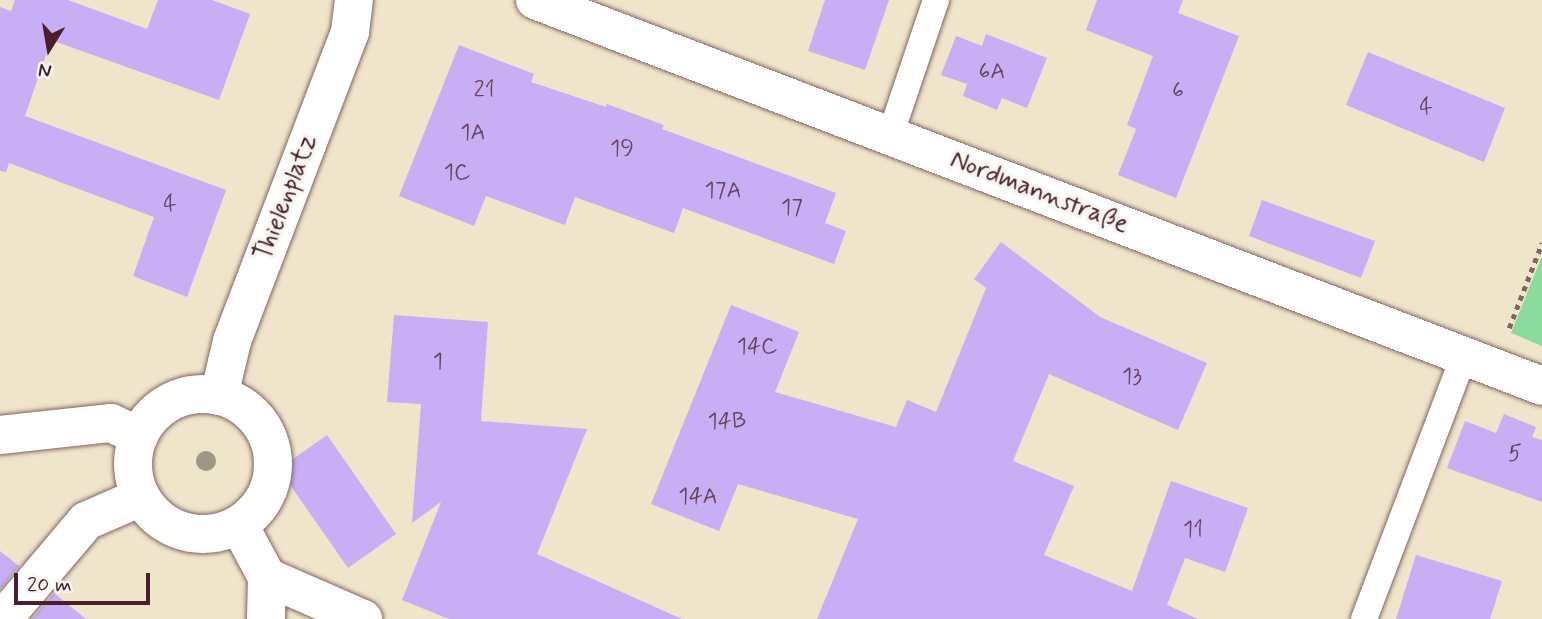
<!DOCTYPE html>
<html>
<head>
<meta charset="utf-8">
<style>
	body { margin:0 }
	#map { position:relative; width:1542px; height:619px; overflow:hidden; background:#efe5ca; font-family:Mynerve,sans-serif }
	div>[style] { position:absolute }
	[style*='--x'] { left:calc(var(--x)*1px); top:calc(var(--y)*1px); width:calc(var(--w)*1px); rotate:calc(var(--a)*1deg) }
	.green>* { inset:0; background:#8adc9e }
	.building>* { inset:0; background:#c7aef5 }
	.path>* { height:4.5px; margin-top:-2.25px; transform-origin:0; background:repeating-linear-gradient(90deg,#846463 0 5px,transparent 0 10px) }
	.roads { filter:drop-shadow(0 0 2px #846463) drop-shadow(0 0 2px #846463) }
	.lane>* { height:26px; margin:-13px; padding:0 13px; transform-origin:13px; border-radius:13px; background:#fff }
	.street>* { height:38px; margin:-19px; padding:0 19px; transform-origin:19px; border-radius:19px; background:#fff }
	.street>.ring { margin:-19px; padding:0; box-sizing:content-box; background:none; border:38px solid #fff; border-radius:50% }
	.secondary>* { height:38px; margin:-19px; padding:0 19px; transform-origin:19px; border-radius:19px; background:#fff }
	.trees>* { width:20px; height:20px; margin:-10px; border-radius:50%; background:#9f9786 }
	span { translate:-50% -50%; white-space:nowrap; text-align:center; line-height:1.15; -webkit-text-stroke:7px #f6f6f2; paint-order:stroke }
	.number-label { font-size:23px; color:#69435e }
	.number-label span { -webkit-text-stroke-width:0 }
	.street-label { font-size:26px; color:#4a1f2b }
	.north { position:absolute; left:14px; top:14px; width:70px; height:70px; -webkit-text-stroke:5px #f6f6f2; paint-order:stroke; rotate:191deg; font-size:19px; font-weight:700; line-height:28px; text-align:center; color:#4a1f2b }
	.north::after { content:''; display:block; margin:auto; width:24px; height:32px; background:#4a1f2b; clip-path:polygon(50% 0,100% 100%,50% 72%,0 100%) }
	.scale { position:absolute; left:14px; top:573px; width:136px; height:32px; box-sizing:border-box; border:4px solid #4a1f2b; border-top:0; padding-left:9px; font-size:21px; line-height:24px; white-space:nowrap; color:#4a1f2b; -webkit-text-stroke:5px #f6f6f2; paint-order:stroke }
</style>
</head>
<body>
<div id="map">
	<div class="green">
		<div style="clip-path:polygon(1542px 256px,1542px 346px,1511px 333px)"></div>
	</div>
	<div class="building">
		<div style="clip-path:polygon(15px 0,68px 0,147px 29px,158px 0,212px 0,250px 14px,219px 100px,51px 40px,25px 116px,226px 190px,187px 297px,133px 276px,154px 217px,9px 163px,6px 172px,0 171px,0 7px,11px 11px)"></div>
		<div style="clip-path:polygon(825px 0,889px 0,865px 70px,808px 51px)"></div>
		<div style="clip-path:polygon(1097px 0,1183px 0,1178px 13px,1239px 36px,1176px 198px,1118px 175px,1136px 129px,1127px 125px,1153px 56px,1086px 30px)"></div>
		<div style="clip-path:polygon(986px 34px,1047px 58px,1027px 108px,1002px 98px,997px 110px,963px 96px,967px 84px,941px 75px,956px 36px,982px 46px)"></div>
		<div style="clip-path:polygon(459px 45px,534px 74px,531px 82px,606px 107px,607px 104px,664px 125px,662px 129px,836px 193px,825px 223px,846px 231px,834px 264px,683px 208px,674px 233px,575px 197px,565px 225px,486px 196px,474px 226px,399px 196px)"></div>
		<div style="clip-path:polygon(1368px 52px,1505px 108px,1484px 162px,1346px 105px)"></div>
		<div style="clip-path:polygon(1262px 200px,1375px 241px,1361px 278px,1249px 236px)"></div>
		<div style="clip-path:polygon(1001px 242px,1100px 317px,1207px 363px,1178px 430px,1049px 374px,1013px 461px,1074px 486px,1044px 555px,1132px 591px,1171px 481px,1248px 508px,1225px 572px,1185px 558px,1167px 605px,1198px 619px,817px 619px,858px 519px,738px 484px,719px 531px,651px 504px,731px 305px,799px 332px,775px 392px,896px 427px,907px 400px,936px 412px,986px 288px,974px 279px)"></div>
		<div style="clip-path:polygon(394px 315px,488px 322px,481px 421px,587px 429px,537px 554px,682px 619px,449px 619px,402px 600px,441px 502px,412px 523px,421px 404px,387px 402px)"></div>
		<div style="clip-path:polygon(1504px 414px,1536px 427px,1532px 437px,1542px 440px,1542px 502px,1447px 468px,1465px 421px,1496px 433px)"></div>
		<div style="clip-path:polygon(327px 435px,396px 534px,348px 568px,279px 469px)"></div>
		<div style="clip-path:polygon(0 551px,19px 566px,0 589px)"></div>
		<div style="clip-path:polygon(1416px 555px,1502px 581px,1490px 619px,1396px 619px)"></div>
		<div style="clip-path:polygon(54px 593px,86px 619px,32px 619px)"></div>
	</div>
	<div class="path">
		<div style="--x:1509;--y:328;--w:91;--a:-68.8"></div>
	</div>
	<div class="roads">
		<div class="lane">
			<div style="--x:890;--y:136;--w:144;--a:-71.3"></div>
			<div style="--x:1364;--y:619;--w:281;--a:-69.2"></div>
		</div>
		<div class="street">
			<div class="ring" style="left:133px;top:394px;width:102px;height:102px"></div>
			<div style="--x:219;--y:396;--w:57;--a:-76.7"></div>
			<div style="--x:232;--y:341;--w:331;--a:-69.1"></div>
			<div style="--x:350;--y:32;--w:32;--a:-83"></div>
			<div style="--x:0;--y:435;--w:112;--a:-6.2"></div>
			<div style="--x:111;--y:423;--w:31;--a:25"></div>
			<div style="--x:239;--y:525;--w:59;--a:61.7"></div>
			<div style="--x:267;--y:577;--w:42;--a:91.4"></div>
			<div style="--x:267;--y:577;--w:105;--a:23.6"></div>
			<div style="--x:3;--y:619;--w:128;--a:-49.7"></div>
			<div style="--x:86;--y:521;--w:60;--a:-23.6"></div>
		</div>
		<div class="secondary">
			<div style="--x:535;--y:0;--w:1078;--a:20.97"></div>
		</div>
	</div>
	<div class="trees">
		<div style="left:206px;top:461px"></div>
	</div>
	<div class="number-label">
		<span style="left:992px;top:72px">6A</span>
		<span style="left:484px;top:90px">21</span>
		<span style="left:1178px;top:91px">6</span>
		<span style="left:1426px;top:107px">4</span>
		<span style="left:473px;top:133px">1A</span>
		<span style="left:622px;top:149px">19</span>
		<span style="left:457px;top:173px">1C</span>
		<span style="left:723px;top:191px">17A</span>
		<span style="left:170px;top:204px">4</span>
		<span style="left:792px;top:208px">17</span>
		<span style="left:757px;top:347px">14C</span>
		<span style="left:438px;top:362px">1</span>
		<span style="left:1132px;top:377px">13</span>
		<span style="left:727px;top:422px">14B</span>
		<span style="left:1515px;top:454px">5</span>
		<span style="left:698px;top:497px">14A</span>
		<span style="left:1193px;top:530px">11</span>
	</div>
	<div class="street-label">
		<span style="left:1039px;top:193px;rotate:21deg">Nordmannstraße</span>
		<span style="left:287px;top:198px;rotate:-69deg">Thielenplatz</span>
	</div>
	<div class="north">N</div>
	<div class="scale">20 m</div>
</div>
</body>
</html>
